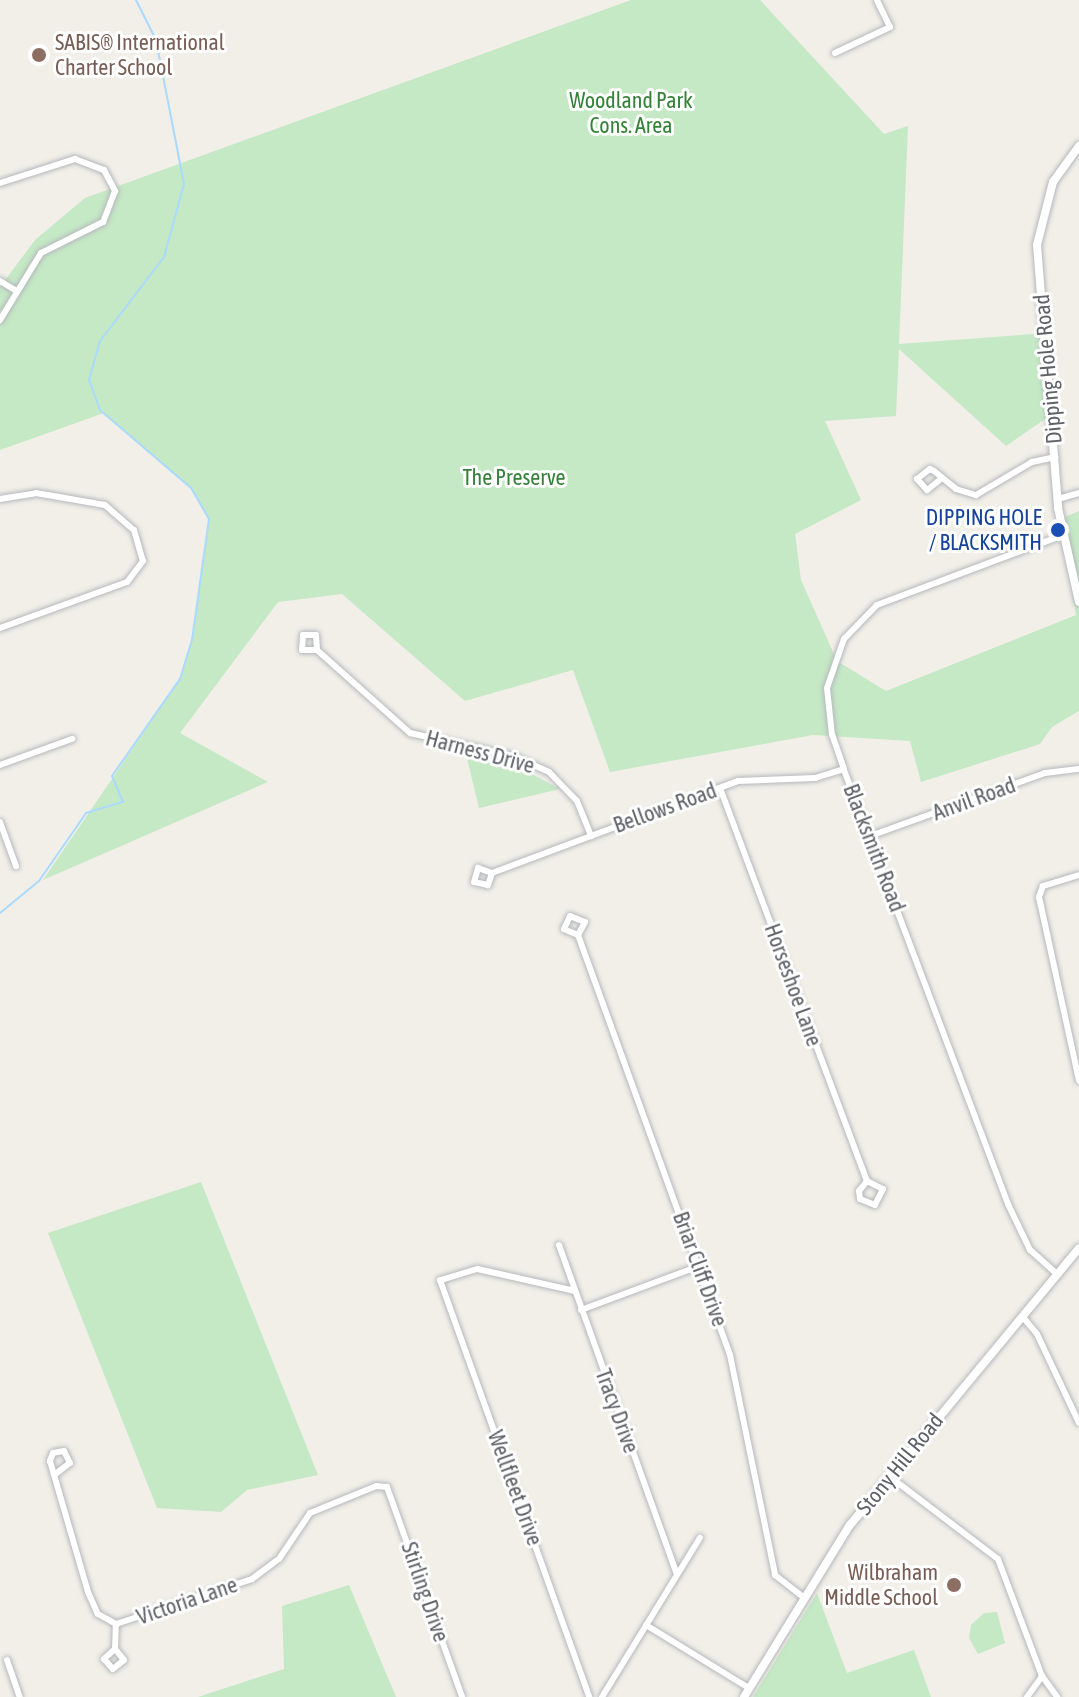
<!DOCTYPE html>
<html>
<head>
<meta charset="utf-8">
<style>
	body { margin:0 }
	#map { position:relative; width:1079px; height:1697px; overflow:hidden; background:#f1efe8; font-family:"Asap Condensed",sans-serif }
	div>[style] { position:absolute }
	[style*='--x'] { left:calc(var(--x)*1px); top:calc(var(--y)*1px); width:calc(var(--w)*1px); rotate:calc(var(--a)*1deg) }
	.green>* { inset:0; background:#c5e8c5 }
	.stream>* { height:2px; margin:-1px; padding:0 1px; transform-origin:1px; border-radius:1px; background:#aadaff }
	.roads { filter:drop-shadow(0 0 2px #b5b8bc) drop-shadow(0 0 2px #b5b8bc) }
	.street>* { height:6px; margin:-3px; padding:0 3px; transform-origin:3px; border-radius:3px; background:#fff }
	.secondary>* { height:8px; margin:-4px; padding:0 4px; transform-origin:4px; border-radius:4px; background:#fff }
	.dots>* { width:22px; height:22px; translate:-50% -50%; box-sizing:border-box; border:4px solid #fff; border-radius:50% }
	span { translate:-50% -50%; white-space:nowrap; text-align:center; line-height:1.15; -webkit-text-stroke:6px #fff; paint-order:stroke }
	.education-label { font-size:22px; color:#785e54 }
	.left { translate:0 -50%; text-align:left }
	.right { translate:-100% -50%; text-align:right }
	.park-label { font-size:22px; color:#348238 }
	.street-label { font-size:22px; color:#5f6368 }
	.transit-label { font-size:22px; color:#164399 }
</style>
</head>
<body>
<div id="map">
	<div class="green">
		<div style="clip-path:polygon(631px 0,760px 0,884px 134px,908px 126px,899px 344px,1048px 333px,1051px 415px,1006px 446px,899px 349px,896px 416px,825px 421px,861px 500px,795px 534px,801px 580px,837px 661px,886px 691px,1076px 615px,1060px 519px,1079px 511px,1079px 711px,1052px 727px,1040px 744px,921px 782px,910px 741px,813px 735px,610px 772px,573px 670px,465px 701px,342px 594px,278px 602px,180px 733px,268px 782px,43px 880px,180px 679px,192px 640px,209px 520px,191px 488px,104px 413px,0 450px,0 287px,35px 240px,85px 198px)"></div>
		<div style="clip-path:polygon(466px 754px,526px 771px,560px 789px,479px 808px)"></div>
		<div style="clip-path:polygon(201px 1182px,318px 1475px,247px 1490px,221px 1512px,157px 1508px,48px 1233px)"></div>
		<div style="clip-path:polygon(349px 1585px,396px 1697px,198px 1697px,284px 1669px,282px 1606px)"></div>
		<div style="clip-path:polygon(817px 1593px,847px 1673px,914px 1650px,931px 1697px,753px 1697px)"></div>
		<div style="clip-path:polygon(997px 1612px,1005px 1643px,978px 1654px,969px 1638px,971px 1625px,984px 1613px)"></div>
	</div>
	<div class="stream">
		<div style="--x:0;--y:913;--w:50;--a:-39.4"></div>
		<div style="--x:39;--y:881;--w:83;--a:-55.3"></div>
		<div style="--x:86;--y:813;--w:39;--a:-17"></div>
		<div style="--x:123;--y:802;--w:28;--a:-113"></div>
		<div style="--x:112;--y:776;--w:118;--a:-55"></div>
		<div style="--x:180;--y:679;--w:41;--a:-72.9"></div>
		<div style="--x:192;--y:640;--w:122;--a:-82"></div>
		<div style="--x:209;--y:519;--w:36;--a:-120"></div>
		<div style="--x:191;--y:488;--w:120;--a:-139.4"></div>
		<div style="--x:100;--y:410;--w:32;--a:-110"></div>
		<div style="--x:89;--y:380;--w:41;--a:-74.2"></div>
		<div style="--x:100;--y:341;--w:106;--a:-52.7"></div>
		<div style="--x:164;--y:257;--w:76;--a:-74.7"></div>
		<div style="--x:184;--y:184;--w:147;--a:-101"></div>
		<div style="--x:156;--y:40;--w:45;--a:-116.6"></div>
	</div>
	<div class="roads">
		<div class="street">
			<div style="--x:835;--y:53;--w:61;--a:-25.3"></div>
			<div style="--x:890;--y:27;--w:30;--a:-116"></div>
			<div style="--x:0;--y:183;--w:79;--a:-17.7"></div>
			<div style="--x:75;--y:159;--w:31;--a:21"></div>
			<div style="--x:104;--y:170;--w:24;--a:62"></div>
			<div style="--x:115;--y:191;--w:33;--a:111"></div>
			<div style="--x:103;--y:222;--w:69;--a:153.4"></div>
			<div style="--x:41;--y:253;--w:79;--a:121.5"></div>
			<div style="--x:0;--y:281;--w:17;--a:31"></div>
			<div style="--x:942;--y:478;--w:19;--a:141"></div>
			<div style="--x:927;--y:490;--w:15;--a:-132"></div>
			<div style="--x:917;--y:479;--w:16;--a:-38"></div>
			<div style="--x:930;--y:469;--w:4;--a:27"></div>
			<div style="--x:934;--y:471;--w:28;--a:39"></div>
			<div style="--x:956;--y:489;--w:21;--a:17"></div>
			<div style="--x:976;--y:495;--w:65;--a:-30.5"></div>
			<div style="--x:1032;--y:462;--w:24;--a:-12"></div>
			<div style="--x:0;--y:499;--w:36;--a:-9"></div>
			<div style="--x:36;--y:493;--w:70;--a:9.9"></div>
			<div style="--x:105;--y:505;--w:38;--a:41"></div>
			<div style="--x:134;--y:530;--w:32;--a:74"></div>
			<div style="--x:143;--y:561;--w:26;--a:127"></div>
			<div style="--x:127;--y:582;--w:135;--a:160.1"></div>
			<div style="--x:1058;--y:499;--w:22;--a:-16"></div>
			<div style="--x:317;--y:650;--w:15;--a:180"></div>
			<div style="--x:302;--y:650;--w:15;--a:-86"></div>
			<div style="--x:303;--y:635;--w:13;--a:0"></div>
			<div style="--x:316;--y:635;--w:15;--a:86"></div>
			<div style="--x:317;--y:650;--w:125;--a:41.7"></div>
			<div style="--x:410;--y:733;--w:106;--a:12.6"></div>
			<div style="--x:513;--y:756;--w:39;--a:24"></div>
			<div style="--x:549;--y:772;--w:40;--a:46"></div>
			<div style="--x:577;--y:801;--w:38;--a:68"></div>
			<div style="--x:0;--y:765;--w:77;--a:-19.9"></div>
			<div style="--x:720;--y:788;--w:420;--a:69.5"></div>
			<div style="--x:867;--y:1181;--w:18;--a:27"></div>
			<div style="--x:883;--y:1189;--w:18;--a:117"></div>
			<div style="--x:875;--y:1205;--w:16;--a:-158"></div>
			<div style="--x:860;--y:1199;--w:8;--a:-97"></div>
			<div style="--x:859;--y:1191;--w:13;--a:-51"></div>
			<div style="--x:0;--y:822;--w:47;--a:70"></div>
			<div style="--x:870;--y:836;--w:186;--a:-19.8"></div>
			<div style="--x:1045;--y:773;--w:34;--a:-7"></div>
			<div style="--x:492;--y:873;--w:13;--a:108"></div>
			<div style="--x:488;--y:885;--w:14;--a:-168"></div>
			<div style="--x:474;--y:882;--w:15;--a:-74"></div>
			<div style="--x:478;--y:868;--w:15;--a:20"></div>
			<div style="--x:492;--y:873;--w:263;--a:-20.5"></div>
			<div style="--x:738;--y:781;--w:77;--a:-2.2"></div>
			<div style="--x:815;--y:778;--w:30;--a:-17"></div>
			<div style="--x:1079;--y:875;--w:38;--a:163"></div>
			<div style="--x:1043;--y:886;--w:12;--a:110"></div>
			<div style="--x:1039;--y:897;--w:188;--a:77.7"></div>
			<div style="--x:578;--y:935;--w:15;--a:-157"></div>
			<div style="--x:564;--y:929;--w:14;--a:-65"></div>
			<div style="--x:570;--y:916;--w:16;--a:22"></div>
			<div style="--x:585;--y:922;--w:15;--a:118"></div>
			<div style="--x:578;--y:935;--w:447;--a:70.1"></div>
			<div style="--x:730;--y:1355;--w:225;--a:78.4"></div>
			<div style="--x:775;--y:1575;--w:37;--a:38"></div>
			<div style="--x:559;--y:1245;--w:350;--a:70.3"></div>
			<div style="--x:1057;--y:1274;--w:36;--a:-138"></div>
			<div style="--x:1030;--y:1250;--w:51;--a:-115.6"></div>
			<div style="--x:1008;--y:1204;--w:465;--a:-110.7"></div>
			<div style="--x:844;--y:769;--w:36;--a:-109"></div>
			<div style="--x:832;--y:735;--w:47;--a:-96.1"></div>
			<div style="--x:827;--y:688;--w:52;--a:-70.9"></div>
			<div style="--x:844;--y:639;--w:47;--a:-45.9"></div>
			<div style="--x:877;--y:605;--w:199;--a:-20.6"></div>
			<div style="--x:575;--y:1291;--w:100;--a:-167.3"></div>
			<div style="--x:477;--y:1269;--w:39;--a:163"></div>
			<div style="--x:440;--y:1280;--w:443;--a:70.3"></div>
			<div style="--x:581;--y:1310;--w:126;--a:-20.4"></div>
			<div style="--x:1022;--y:1316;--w:23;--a:50"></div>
			<div style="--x:1037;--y:1334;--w:98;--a:64.7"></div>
			<div style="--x:54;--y:1475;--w:20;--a:-37"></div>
			<div style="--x:70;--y:1463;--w:13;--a:-117"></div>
			<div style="--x:64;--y:1451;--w:11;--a:170"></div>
			<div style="--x:53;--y:1453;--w:9;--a:111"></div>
			<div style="--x:50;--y:1461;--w:136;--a:73.8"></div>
			<div style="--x:88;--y:1592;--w:24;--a:66"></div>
			<div style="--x:98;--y:1614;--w:21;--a:29"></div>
			<div style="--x:116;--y:1624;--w:143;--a:-18.3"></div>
			<div style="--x:252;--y:1579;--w:34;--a:-37"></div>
			<div style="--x:279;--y:1559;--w:55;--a:-56"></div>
			<div style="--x:310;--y:1513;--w:71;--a:-22.2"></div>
			<div style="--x:376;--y:1486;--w:11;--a:5"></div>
			<div style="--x:387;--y:1487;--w:223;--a:70.3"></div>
			<div style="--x:889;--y:1476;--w:137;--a:37.3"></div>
			<div style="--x:998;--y:1559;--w:125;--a:69.4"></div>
			<div style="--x:1042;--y:1676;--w:26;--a:54"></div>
			<div style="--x:646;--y:1625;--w:121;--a:31.5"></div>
			<div style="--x:115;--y:1649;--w:15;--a:138"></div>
			<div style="--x:104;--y:1659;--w:13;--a:48"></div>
			<div style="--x:113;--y:1669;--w:14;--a:-39"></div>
			<div style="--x:124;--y:1660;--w:14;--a:-129"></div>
			<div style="--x:115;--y:1649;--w:25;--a:-88"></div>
			<div style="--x:7;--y:1660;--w:39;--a:71"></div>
			<div style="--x:602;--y:1697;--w:187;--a:-58.4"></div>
			<div style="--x:1027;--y:1697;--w:26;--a:-54"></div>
		</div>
		<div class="secondary">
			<div style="--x:1079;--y:146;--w:44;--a:125.8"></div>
			<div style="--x:1053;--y:182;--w:65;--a:104.3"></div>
			<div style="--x:1037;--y:245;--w:264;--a:85.4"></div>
			<div style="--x:1058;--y:508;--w:96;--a:77.4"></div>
			<div style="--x:744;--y:1697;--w:202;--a:-58.4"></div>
			<div style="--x:850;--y:1525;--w:359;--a:-50.4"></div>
		</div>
	</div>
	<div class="dots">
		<div style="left:39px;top:55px;background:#8d6e63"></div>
		<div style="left:1058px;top:530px;background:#1a4fb4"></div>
		<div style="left:954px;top:1585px;background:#8d6e63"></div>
	</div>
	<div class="education-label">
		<span class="left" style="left:55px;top:55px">SABIS® International<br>Charter School</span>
		<span class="right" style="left:938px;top:1585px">Wilbraham<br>Middle School</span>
	</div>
	<div class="park-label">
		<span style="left:631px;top:113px">Woodland Park<br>Cons. Area</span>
		<span style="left:514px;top:478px">The Preserve</span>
	</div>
	<div class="street-label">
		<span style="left:1048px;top:369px;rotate:-95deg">Dipping Hole Road</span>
		<span style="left:480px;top:752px;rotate:15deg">Harness Drive</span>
		<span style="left:974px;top:799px;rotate:-20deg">Anvil Road</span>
		<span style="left:665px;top:808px;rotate:-20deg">Bellows Road</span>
		<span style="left:874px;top:848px;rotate:69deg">Blacksmith Road</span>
		<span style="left:793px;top:985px;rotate:70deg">Horseshoe Lane</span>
		<span style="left:700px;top:1269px;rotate:70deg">Briar Cliff Drive</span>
		<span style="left:617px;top:1411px;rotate:70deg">Tracy Drive</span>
		<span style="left:900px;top:1464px;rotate:-51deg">Stony Hill Road</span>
		<span style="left:515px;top:1488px;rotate:70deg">Wellfleet Drive</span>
		<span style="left:425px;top:1592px;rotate:71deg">Stirling Drive</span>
		<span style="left:187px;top:1601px;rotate:-19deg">Victoria Lane</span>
	</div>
	<div class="transit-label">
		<span class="right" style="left:1042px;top:530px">DIPPING HOLE<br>/ BLACKSMITH</span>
	</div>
</div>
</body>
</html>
